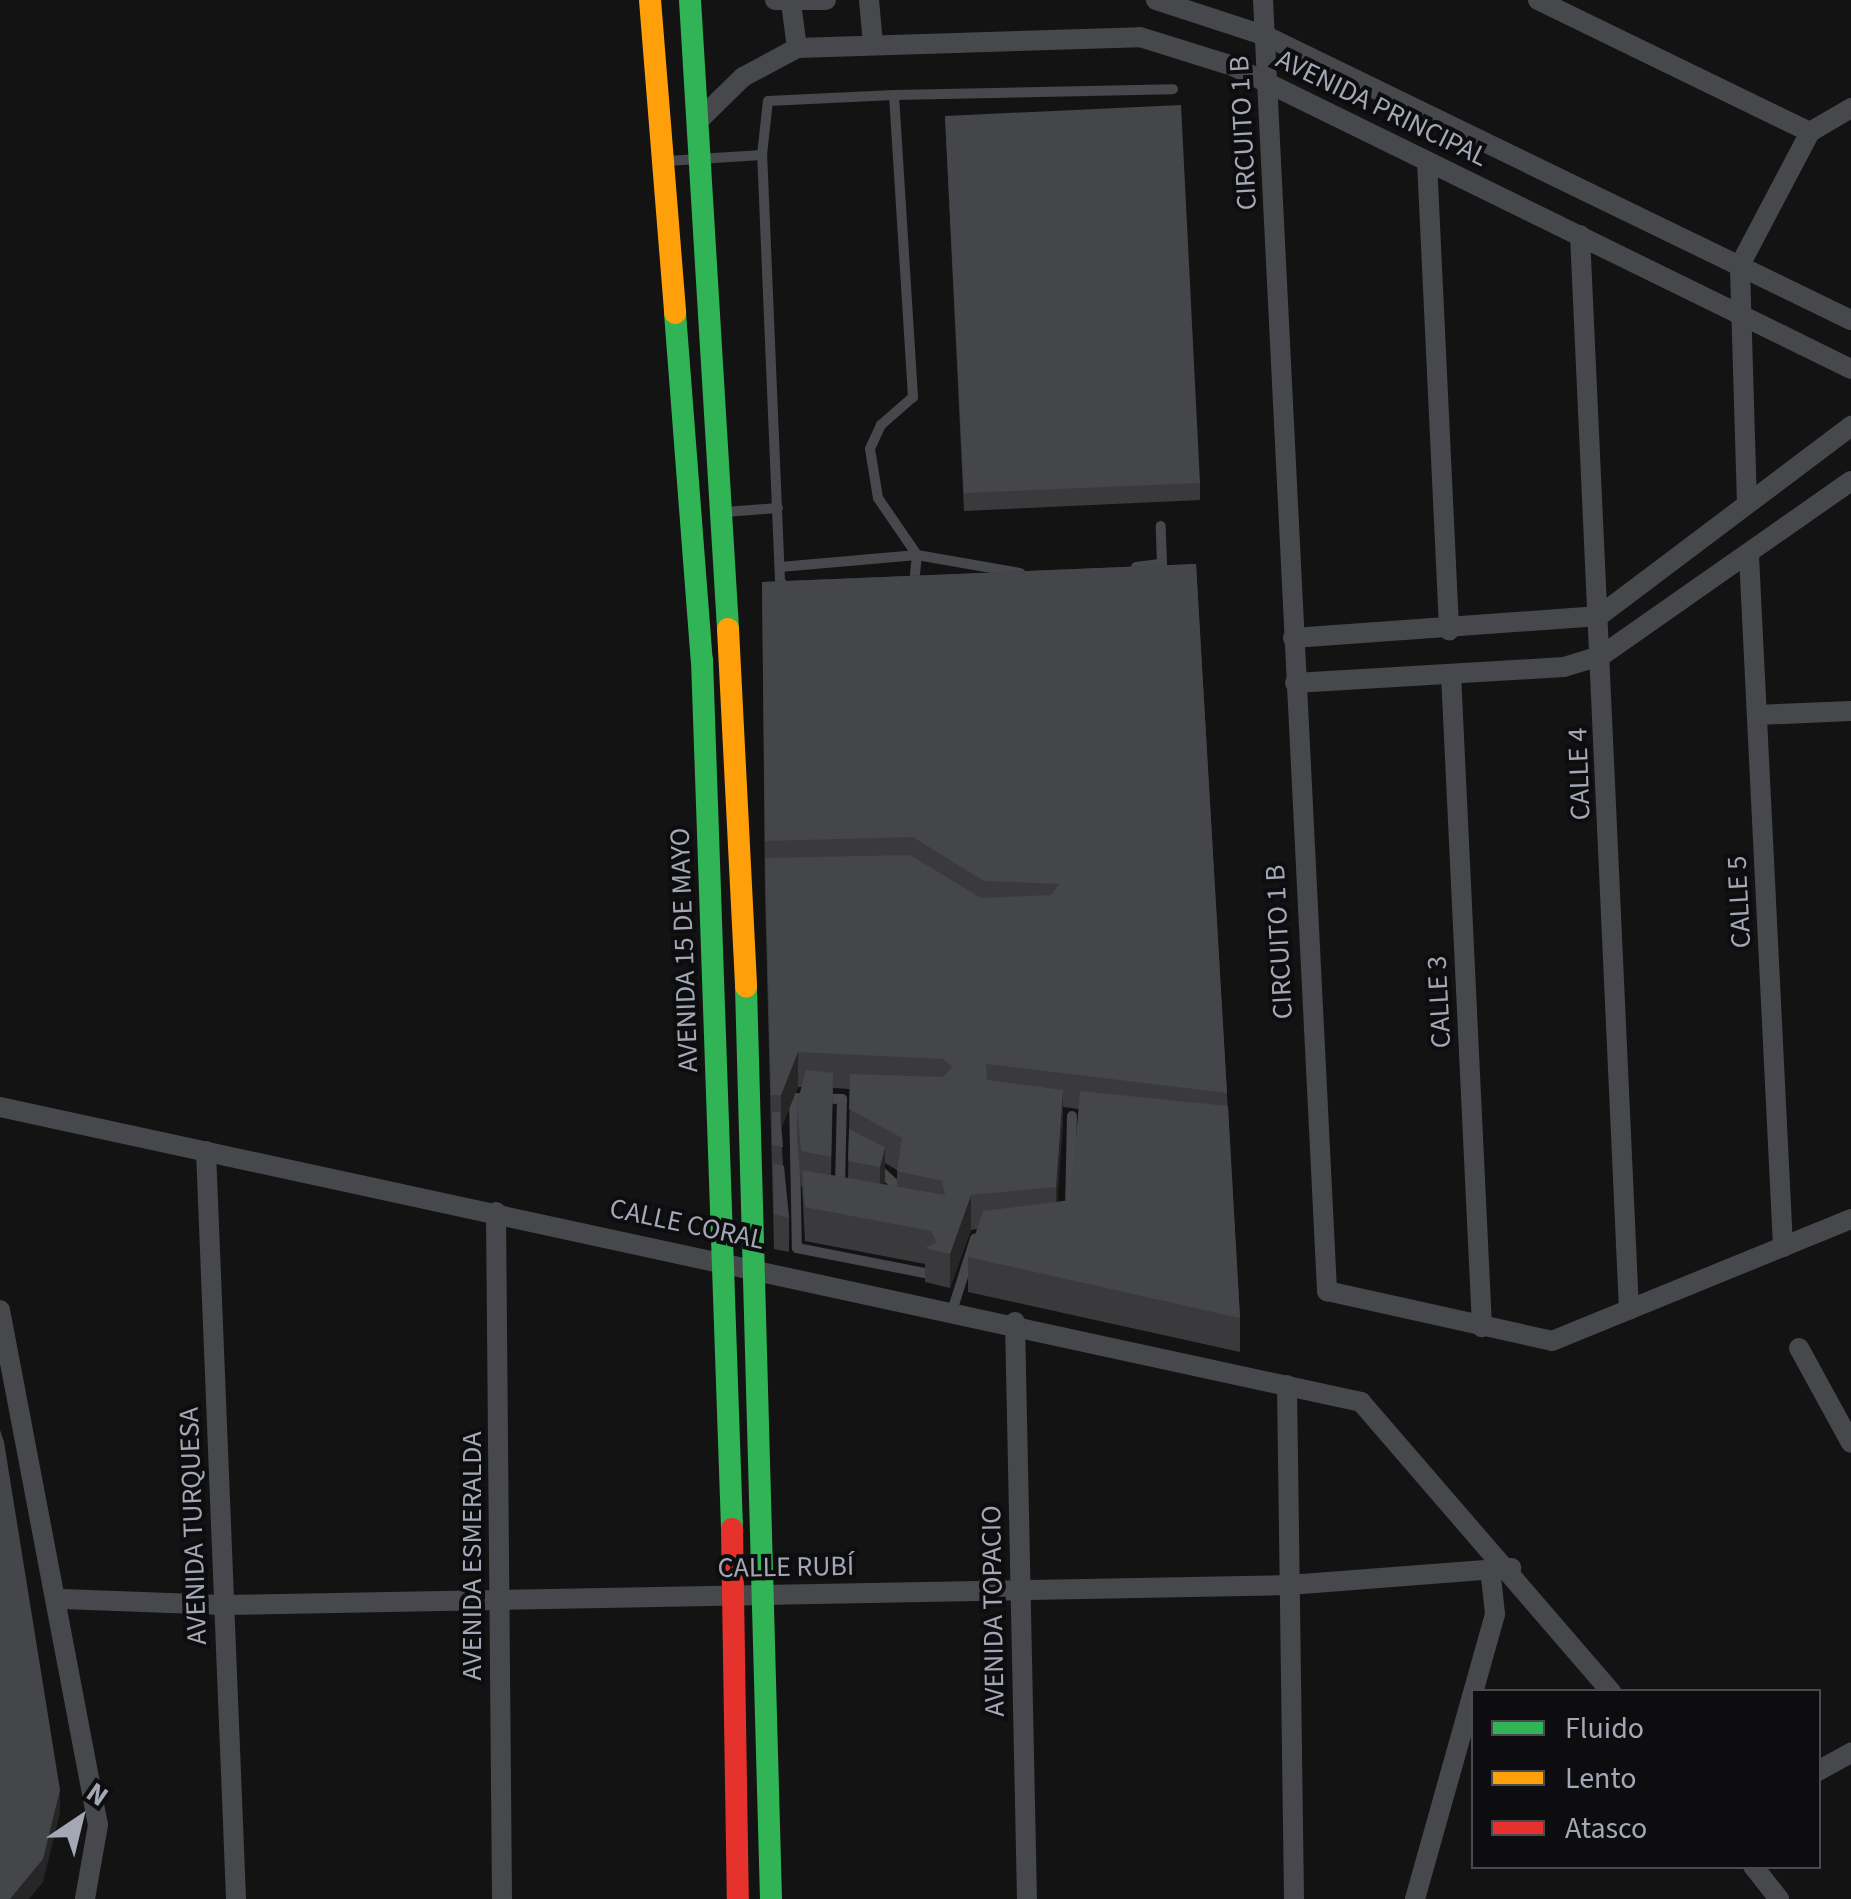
<!DOCTYPE html>
<html>
<head>
<meta charset="utf-8">
<style>
	body { margin:0 }
	#map { position:relative; width:1851px; height:1899px; overflow:hidden; background:#131313; font-family:"Source Sans 3",sans-serif }
	div>[style] { position:absolute }
	[style*='--x'] { left:calc(var(--x)*1px); top:calc(var(--y)*1px); width:calc(var(--w)*1px); rotate:calc(var(--a)*1deg) }
	.lane>* { height:10px; margin:-5px; padding:0 5px; transform-origin:5px; border-radius:5px; background:#47484c }
	.street>* { height:20px; margin:-10px; padding:0 10px; transform-origin:10px; border-radius:10px; background:#47484c }
	.fast>* { height:22px; margin:-11px; padding:0 11px; transform-origin:11px; border-radius:11px; background:#30b455 }
	.slow>* { height:22px; margin:-11px; padding:0 11px; transform-origin:11px; border-radius:11px; background:#ff9f0a }
	.jam>* { height:22px; margin:-11px; padding:0 11px; transform-origin:11px; border-radius:11px; background:#e5322d }
	.wall>* { inset:0; background:#3a3a3d }
	.shaded-wall>* { inset:0; background:#262627 }
	.building>* { inset:0; background:#45464a }
	span { translate:-50% -50%; white-space:nowrap; text-align:center; line-height:1.15; -webkit-text-stroke:8px #0d0d0f; paint-order:stroke }
	.street-label { font-size:28px; color:#a4a8b5 }
	.legend { position:absolute; left:1471px; top:1689px; width:350px; height:180px; box-sizing:border-box; background:#0d0d0f; border:2px solid #494b51; margin:0; padding:12px 18px; list-style:none; font-size:30px; color:#a4a8b5 }
	.legend li { display:flex; align-items:center; gap:20px; height:50px }
	.legend b { width:50px; border:2px solid #494b51 }
	.north { position:absolute; left:30px; top:1769px; width:100px; height:100px; -webkit-text-stroke:8px #0d0d0f; paint-order:stroke; rotate:35deg; font-size:28px; font-weight:700; line-height:40px; text-align:center; color:#a4a8b5 }
	.north::after { content:''; display:block; margin:auto; width:35px; height:45px; background:#a4a8b5; clip-path:polygon(50% 0,100% 100%,50% 72%,0 100%) }
</style>
</head>
<body>
<div id="map">
	<div class="lane">
		<div style="--x:894;--y:95;--w:279;--a:-1.2"></div>
		<div style="--x:667;--y:161;--w:95;--a:-3.6"></div>
		<div style="--x:725;--y:512;--w:53;--a:-4.3"></div>
		<div style="--x:780;--y:567;--w:138;--a:-5"></div>
		<div style="--x:917;--y:555;--w:28;--a:96"></div>
		<div style="--x:1136;--y:567;--w:26;--a:-7"></div>
		<div style="--x:1162;--y:564;--w:38;--a:-92"></div>
		<div style="--x:788;--y:590;--w:12;--a:-132"></div>
		<div style="--x:780;--y:581;--w:426;--a:-92.4"></div>
		<div style="--x:762;--y:155;--w:54;--a:-83.7"></div>
		<div style="--x:768;--y:101;--w:126;--a:-2.7"></div>
		<div style="--x:894;--y:95;--w:303;--a:86.4"></div>
		<div style="--x:913;--y:397;--w:43;--a:138.8"></div>
		<div style="--x:881;--y:425;--w:26;--a:115"></div>
		<div style="--x:870;--y:449;--w:50;--a:80.7"></div>
		<div style="--x:878;--y:498;--w:69;--a:55.6"></div>
		<div style="--x:917;--y:555;--w:105;--a:9.9"></div>
		<div style="--x:873;--y:1164;--w:35;--a:43"></div>
		<div style="--x:840;--y:1186;--w:87;--a:-88.7"></div>
		<div style="--x:842;--y:1099;--w:48;--a:-178.8"></div>
		<div style="--x:794;--y:1098;--w:150;--a:88.9"></div>
		<div style="--x:797;--y:1248;--w:135;--a:11.1"></div>
		<div style="--x:1070;--y:1210;--w:94;--a:-88.8"></div>
		<div style="--x:952;--y:1311;--w:76;--a:-72.3"></div>
	</div>
	<div class="street">
		<div style="--x:775;--y:0;--w:51;--a:0"></div>
		<div style="--x:869;--y:0;--w:44;--a:84.8"></div>
		<div style="--x:1156;--y:0;--w:116;--a:18.1"></div>
		<div style="--x:1266;--y:36;--w:650;--a:25.9"></div>
		<div style="--x:1263;--y:0;--w:1293;--a:87.16"></div>
		<div style="--x:1327;--y:1291;--w:230;--a:12.5"></div>
		<div style="--x:1552;--y:1341;--w:323;--a:-22.2"></div>
		<div style="--x:1538;--y:0;--w:302;--a:25.9"></div>
		<div style="--x:791;--y:3;--w:45;--a:82.4"></div>
		<div style="--x:699;--y:120;--w:62;--a:-44.3"></div>
		<div style="--x:743;--y:77;--w:61;--a:-28.2"></div>
		<div style="--x:797;--y:48;--w:343;--a:-1.8"></div>
		<div style="--x:1140;--y:37;--w:97;--a:17.3"></div>
		<div style="--x:1233;--y:66;--w:688;--a:26.12"></div>
		<div style="--x:1427;--y:161;--w:470;--a:87.3"></div>
		<div style="--x:1580;--y:235;--w:1076;--a:87.39"></div>
		<div style="--x:1747;--y:504;--w:239;--a:-91.7"></div>
		<div style="--x:1740;--y:265;--w:150;--a:-62.2"></div>
		<div style="--x:1810;--y:132;--w:48;--a:-30.3"></div>
		<div style="--x:1749;--y:556;--w:692;--a:87.18"></div>
		<div style="--x:1293;--y:638;--w:307;--a:-4.1"></div>
		<div style="--x:1599;--y:616;--w:316;--a:-37"></div>
		<div style="--x:1451;--y:674;--w:654;--a:87.28"></div>
		<div style="--x:1295;--y:683;--w:269;--a:-3.4"></div>
		<div style="--x:1564;--y:667;--w:39;--a:-17"></div>
		<div style="--x:1601;--y:656;--w:305;--a:-35"></div>
		<div style="--x:1757;--y:715;--w:94;--a:-2.4"></div>
		<div style="--x:0;--y:1107;--w:1393;--a:12.23"></div>
		<div style="--x:1361;--y:1402;--w:383;--a:49.2"></div>
		<div style="--x:206;--y:1151;--w:749;--a:87.7"></div>
		<div style="--x:496;--y:1212;--w:687;--a:89.5"></div>
		<div style="--x:0;--y:1310;--w:524;--a:79.23"></div>
		<div style="--x:98;--y:1825;--w:75;--a:100"></div>
		<div style="--x:1015;--y:1322;--w:577;--a:88.81"></div>
		<div style="--x:1799;--y:1348;--w:108;--a:61.3"></div>
		<div style="--x:1287;--y:1385;--w:514;--a:89.22"></div>
		<div style="--x:62;--y:1599;--w:161;--a:2.1"></div>
		<div style="--x:223;--y:1605;--w:1066;--a:-1.07"></div>
		<div style="--x:1289;--y:1585;--w:223;--a:-4.4"></div>
		<div style="--x:1818;--y:1771;--w:38;--a:-29"></div>
		<div style="--x:1753;--y:1866;--w:42;--a:51.8"></div>
		<div style="--x:1415;--y:1899;--w:296;--a:-74.3"></div>
		<div style="--x:1495;--y:1614;--w:46;--a:-96.2"></div>
	</div>
	<div class="fast">
		<div style="--x:690;--y:0;--w:630;--a:86.54"></div>
		<div style="--x:675;--y:313;--w:348;--a:85.6"></div>
		<div style="--x:702;--y:660;--w:870;--a:88.02"></div>
		<div style="--x:746;--y:987;--w:912;--a:88.43"></div>
	</div>
	<div class="slow">
		<div style="--x:650;--y:0;--w:314;--a:85.4"></div>
		<div style="--x:728;--y:629;--w:358;--a:87.1"></div>
	</div>
	<div class="jam">
		<div style="--x:732;--y:1529;--w:370;--a:89.1"></div>
	</div>
	<div class="wall">
		<div style="clip-path:polygon(945px 116px,1200px 483px,1200px 500px,964px 511px)"></div>
		<div style="clip-path:polygon(evenodd,1196px 564px,1240px 1318px,1240px 1352px,968px 1292px,968px 1257px,977px 1229px,971px 1230px,950px 1288px,925px 1282px,925px 1264px,805px 1241px,802px 1186px,801px 1186px,797px 1139px,797px 1104px,802px 1087px,798px 1087px,781px 1129px,783px 1165px,789px 1218px,789px 1252px,774px 1249px,765px 892px,762px 582px,1196px 564px,833px 1088px,850px 1089px,848px 1178px,831px 1175px,833px 1088px,1196px 564px,1063px 1107px,1079px 1109px,1071px 1200px,1057px 1202px,1063px 1107px,1196px 564px,885px 1163px,897px 1170px,897px 1187px,884px 1184px,885px 1163px)"></div>
	</div>
	<div class="shaded-wall">
		<div style="clip-path:polygon(798px 1052px,798px 1087px,781px 1129px,781px 1095px)"></div>
		<div style="clip-path:polygon(1063px 1090px,1063px 1124px,1056px 1221px,1056px 1187px)"></div>
		<div style="clip-path:polygon(885px 1147px,885px 1182px,880px 1202px,880px 1167px)"></div>
		<div style="clip-path:polygon(971px 1195px,971px 1230px,950px 1288px,950px 1254px)"></div>
		<div style="clip-path:polygon(60px 1790px,60px 1813px,43px 1882px,29px 1899px,10px 1899px)"></div>
	</div>
	<div class="building">
		<div style="clip-path:polygon(1181px 105px,1200px 483px,964px 493px,945px 116px)"></div>
		<div style="clip-path:polygon(1196px 564px,1227px 1093px,986px 1064px,987px 1080px,1063px 1090px,1056px 1187px,971px 1195px,950px 1254px,925px 1248px,937px 1242px,931px 1231px,805px 1207px,802px 1170px,945px 1195px,942px 1181px,897px 1171px,902px 1138px,849px 1109px,850px 1074px,943px 1077px,952px 1067px,943px 1059px,798px 1052px,781px 1095px,771px 1095px,765px 858px,910px 855px,981px 898px,1051px 895px,1059px 884px,984px 881px,913px 837px,765px 841px,762px 582px)"></div>
		<div style="clip-path:polygon(806px 1070px,833px 1073px,831px 1157px,801px 1151px,797px 1104px)"></div>
		<div style="clip-path:polygon(1080px 1091px,1228px 1106px,1240px 1318px,968px 1257px,983px 1211px,1071px 1200px)"></div>
		<div style="clip-path:polygon(772px 1112px,780px 1112px,783px 1147px,772px 1145px)"></div>
		<div style="clip-path:polygon(849px 1129px,885px 1147px,880px 1167px,848px 1161px)"></div>
		<div style="clip-path:polygon(773px 1163px,784px 1166px,789px 1218px,774px 1214px)"></div>
		<div style="clip-path:polygon(0 1430px,4px 1442px,60px 1790px,43px 1859px,10px 1899px,0 1899px)"></div>
	</div>
	<div class="street-label">
		<span style="left:1382px;top:108px;rotate:26deg">AVENIDA PRINCIPAL</span>
		<span style="left:1243px;top:133px;rotate:-93deg">CIRCUITO 1 B</span>
		<span style="left:1579px;top:774px;rotate:-92deg">CALLE 4</span>
		<span style="left:1739px;top:902px;rotate:-93deg">CALLE 5</span>
		<span style="left:1279px;top:942px;rotate:-93deg">CIRCUITO 1 B</span>
		<span style="left:684px;top:950px;rotate:-92deg">AVENIDA 15 DE MAYO</span>
		<span style="left:1439px;top:1002px;rotate:-93deg">CALLE 3</span>
		<span style="left:687px;top:1224px;rotate:12deg">CALLE CORAL</span>
		<span style="left:193px;top:1526px;rotate:-92deg">AVENIDA TURQUESA</span>
		<span style="left:472px;top:1556px;rotate:-90deg">AVENIDA ESMERALDA</span>
		<span style="left:786px;top:1567px;rotate:-1deg">CALLE RUBÍ</span>
		<span style="left:993px;top:1611px;rotate:-91deg">AVENIDA TOPACIO</span>
	</div>
	<ul class="legend">
	<li><b style="height:12px;background:#30b455"></b>Fluido</li>
	<li><b style="height:12px;background:#ff9f0a"></b>Lento</li>
	<li><b style="height:12px;background:#e5322d"></b>Atasco</li>
	</ul>
	<div class="north">N</div>
</div>
</body>
</html>
